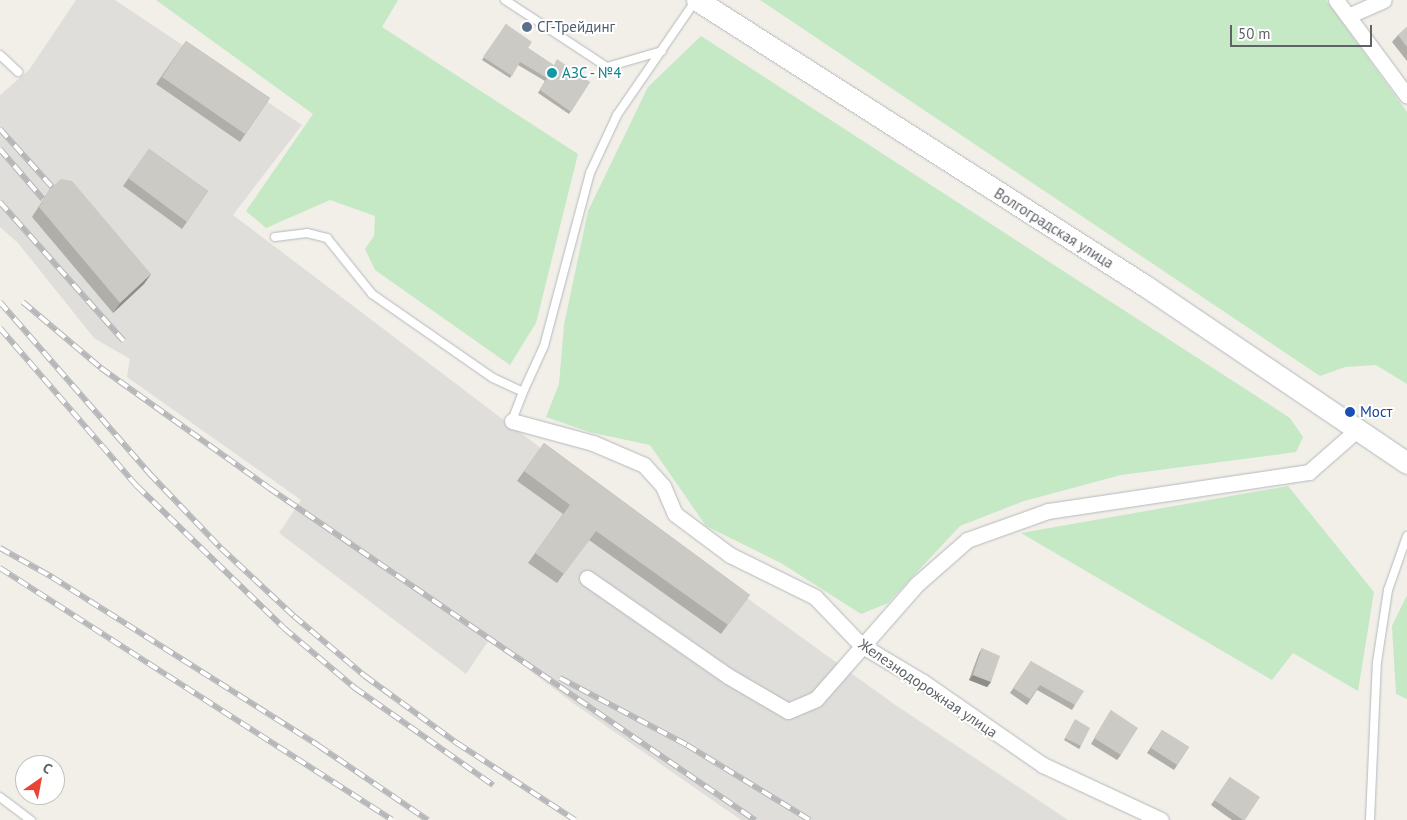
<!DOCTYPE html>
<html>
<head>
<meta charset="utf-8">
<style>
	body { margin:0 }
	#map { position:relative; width:1407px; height:820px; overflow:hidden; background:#f1efe8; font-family:"PT Sans",sans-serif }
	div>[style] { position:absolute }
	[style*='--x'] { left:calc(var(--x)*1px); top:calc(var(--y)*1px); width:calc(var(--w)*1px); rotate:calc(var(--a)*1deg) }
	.industrial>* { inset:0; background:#e0deda }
	.green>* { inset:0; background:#c5e8c5 }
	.roads { filter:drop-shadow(0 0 1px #b5b8bc) drop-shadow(0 0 1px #b5b8bc) }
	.lane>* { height:8px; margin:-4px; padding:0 4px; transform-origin:4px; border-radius:4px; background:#fff }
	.street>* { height:15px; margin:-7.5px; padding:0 7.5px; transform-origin:7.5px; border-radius:7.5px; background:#fff }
	.secondary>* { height:21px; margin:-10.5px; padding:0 10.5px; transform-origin:10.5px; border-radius:10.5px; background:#fff }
	.rail>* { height:5.5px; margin-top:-2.75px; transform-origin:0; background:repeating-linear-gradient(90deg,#fff 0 11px,#b6b7b8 0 22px); box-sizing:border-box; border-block:1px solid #b6b7b8 }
	.wall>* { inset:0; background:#afaea9 }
	.shaded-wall>* { inset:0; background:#8f8d8a }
	.building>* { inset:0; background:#cccac5 }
	.dots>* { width:14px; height:14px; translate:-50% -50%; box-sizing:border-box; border:2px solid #fff; border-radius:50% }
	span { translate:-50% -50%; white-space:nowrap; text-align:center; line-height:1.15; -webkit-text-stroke:4px #fff; paint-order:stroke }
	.service-label { font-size:15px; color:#4e5e75 }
	.left { translate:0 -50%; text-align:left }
	.culture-label { font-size:15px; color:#0d838f }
	.street-label { font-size:15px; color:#5f6368 }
	.transit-label { font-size:15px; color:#164399 }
	.north { position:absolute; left:15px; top:755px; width:50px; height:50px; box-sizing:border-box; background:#fff; border:1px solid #bfc1c3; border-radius:50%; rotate:33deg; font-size:14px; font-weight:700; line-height:20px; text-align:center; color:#5f6368 }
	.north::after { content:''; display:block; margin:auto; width:18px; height:22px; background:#ea4335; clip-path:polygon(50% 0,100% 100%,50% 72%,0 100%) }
	.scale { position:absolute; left:1230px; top:25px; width:142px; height:22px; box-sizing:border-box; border:2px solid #5f6368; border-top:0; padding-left:6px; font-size:15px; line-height:18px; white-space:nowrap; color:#5f6368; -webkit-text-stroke:4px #fff; paint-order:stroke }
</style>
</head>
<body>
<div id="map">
	<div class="industrial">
		<div style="clip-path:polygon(76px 0,115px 0,302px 125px,233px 215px,571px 471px,894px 704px,1068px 820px,741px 820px,573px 703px,489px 640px,466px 674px,279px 533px,301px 500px,127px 377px,130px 359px,94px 338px,18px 243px,0 227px,0 95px,29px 70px)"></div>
	</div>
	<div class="green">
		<div style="clip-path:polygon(156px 0,398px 0,382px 27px,578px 154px,536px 323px,510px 365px,375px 270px,365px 249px,374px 236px,375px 216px,330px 200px,266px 228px,246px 211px,313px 114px)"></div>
		<div style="clip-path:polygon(760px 0,1326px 0,1407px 112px,1407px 384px,1376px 365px,1345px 367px,1320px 376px)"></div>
		<div style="clip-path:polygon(701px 36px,1290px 418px,1303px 437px,1296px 452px,1121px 475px,1024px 501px,960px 526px,888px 603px,861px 614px,781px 563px,706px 526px,650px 445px,589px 432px,546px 417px,559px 384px,564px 325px,588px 211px,648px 87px)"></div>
		<div style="clip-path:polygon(1288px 486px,1374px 592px,1358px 691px,1293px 653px,1272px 680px,1021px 533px)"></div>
		<div style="clip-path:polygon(1407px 595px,1407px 699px,1396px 694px,1392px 626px)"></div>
	</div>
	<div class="roads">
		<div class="lane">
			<div style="--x:505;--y:0;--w:122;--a:33.3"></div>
			<div style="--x:607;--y:67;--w:57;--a:-16.2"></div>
			<div style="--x:0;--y:55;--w:25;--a:43"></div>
			<div style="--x:275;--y:237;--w:32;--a:-7"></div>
			<div style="--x:307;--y:233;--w:21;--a:14"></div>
			<div style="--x:327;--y:238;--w:72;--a:51.2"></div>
			<div style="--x:372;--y:294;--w:147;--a:34.8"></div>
			<div style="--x:493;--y:378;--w:33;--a:25"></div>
			<div style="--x:523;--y:392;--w:31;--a:111"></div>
			<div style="--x:523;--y:392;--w:51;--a:-65.5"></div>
			<div style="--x:544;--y:346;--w:179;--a:-75.1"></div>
			<div style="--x:590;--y:173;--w:64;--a:-65"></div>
			<div style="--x:617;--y:115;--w:140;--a:-55.5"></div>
			<div style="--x:0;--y:797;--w:39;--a:37"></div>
			<div style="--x:1370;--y:820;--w:158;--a:-87.5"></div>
			<div style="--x:1377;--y:662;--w:73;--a:-81.3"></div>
			<div style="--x:1388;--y:590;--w:57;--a:-70.6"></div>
		</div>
		<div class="street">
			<div style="--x:1336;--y:0;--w:119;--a:53.5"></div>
			<div style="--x:1348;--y:16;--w:39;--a:-24"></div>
			<div style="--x:512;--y:421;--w:84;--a:15.2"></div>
			<div style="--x:593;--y:443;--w:56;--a:23.3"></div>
			<div style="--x:644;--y:465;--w:28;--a:48"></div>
			<div style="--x:663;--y:486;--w:30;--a:67"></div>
			<div style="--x:675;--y:514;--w:69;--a:36.7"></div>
			<div style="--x:730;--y:555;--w:95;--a:26.3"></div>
			<div style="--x:815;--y:597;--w:66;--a:46.2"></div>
			<div style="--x:861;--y:645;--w:72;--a:30.8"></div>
			<div style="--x:923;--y:682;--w:146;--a:34.7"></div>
			<div style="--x:1043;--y:765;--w:130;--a:25"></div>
			<div style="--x:587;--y:578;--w:172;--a:34.8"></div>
			<div style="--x:728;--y:676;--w:69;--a:30.3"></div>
			<div style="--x:788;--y:711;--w:30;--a:-23"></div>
			<div style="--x:816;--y:699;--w:153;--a:-48.7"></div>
			<div style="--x:917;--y:584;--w:67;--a:-41.3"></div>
			<div style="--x:967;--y:540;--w:86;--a:-19.7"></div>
			<div style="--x:1048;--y:511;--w:264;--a:-8.5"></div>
			<div style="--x:1309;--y:472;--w:65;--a:-41.3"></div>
		</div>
		<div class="secondary">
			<div style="--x:697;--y:0;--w:534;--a:32.53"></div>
			<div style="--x:1147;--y:287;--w:314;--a:34.1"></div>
		</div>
	</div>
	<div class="rail">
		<div style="--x:0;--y:129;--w:81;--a:48"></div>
		<div style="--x:0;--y:149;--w:66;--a:49.3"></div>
		<div style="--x:0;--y:202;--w:186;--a:48.3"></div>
		<div style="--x:0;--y:302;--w:227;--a:48.9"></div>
		<div style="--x:149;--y:473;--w:104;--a:46.2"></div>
		<div style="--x:221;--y:548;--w:100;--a:43"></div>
		<div style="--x:294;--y:616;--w:93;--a:40.2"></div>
		<div style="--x:365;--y:676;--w:114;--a:36.1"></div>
		<div style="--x:457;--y:743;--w:141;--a:33.1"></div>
		<div style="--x:23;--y:302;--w:102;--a:40.2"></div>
		<div style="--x:101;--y:368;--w:206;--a:35.5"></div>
		<div style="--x:269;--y:488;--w:589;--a:34.34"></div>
		<div style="--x:0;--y:328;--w:209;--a:49.1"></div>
		<div style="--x:137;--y:486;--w:204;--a:44"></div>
		<div style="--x:284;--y:628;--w:93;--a:40.2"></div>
		<div style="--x:355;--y:688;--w:169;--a:35.1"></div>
		<div style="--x:0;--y:548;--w:60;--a:29.1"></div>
		<div style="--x:52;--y:577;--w:316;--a:32.3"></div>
		<div style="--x:319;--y:746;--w:132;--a:34.2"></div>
		<div style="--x:0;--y:568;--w:466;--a:32.7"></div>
		<div style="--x:560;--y:678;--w:144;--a:27.8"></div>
		<div style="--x:687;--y:745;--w:144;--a:31.4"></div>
	</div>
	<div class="wall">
		<div style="clip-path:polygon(506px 24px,528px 48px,553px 65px,590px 82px,569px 114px,538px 93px,545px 81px,518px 65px,510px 78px,482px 60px)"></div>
		<div style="clip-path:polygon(1407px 27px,1407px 61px,1392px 42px,1398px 35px)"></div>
		<div style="clip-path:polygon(186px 41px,270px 98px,240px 142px,156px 84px)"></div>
		<div style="clip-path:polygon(149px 149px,208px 191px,182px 229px,123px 186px)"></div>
		<div style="clip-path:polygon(50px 189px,151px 274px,144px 284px,113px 313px,32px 217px)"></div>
		<div style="clip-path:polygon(544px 443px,750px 595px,721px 634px,589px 540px,557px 583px,528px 563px,563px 514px,517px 481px)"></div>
		<div style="clip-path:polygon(982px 648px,991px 682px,987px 687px,969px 680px,979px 653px)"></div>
		<div style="clip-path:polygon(1031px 661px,1075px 705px,1072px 710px,1037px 690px,1027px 705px,1010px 693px)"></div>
		<div style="clip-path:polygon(1111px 710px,1121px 755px,1117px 760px,1091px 744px)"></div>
		<div style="clip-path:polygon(1074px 722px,1081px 746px,1079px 749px,1064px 740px)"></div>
		<div style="clip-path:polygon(1162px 730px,1189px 747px,1174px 770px,1147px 753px)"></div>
		<div style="clip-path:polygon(1230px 777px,1245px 820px,1232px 820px,1211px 805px)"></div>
	</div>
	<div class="shaded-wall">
		<div style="clip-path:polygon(151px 274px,144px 284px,113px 313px,120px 303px)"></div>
		<div style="clip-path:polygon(973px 675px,991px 682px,987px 687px,969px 680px)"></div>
	</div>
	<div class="building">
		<div style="clip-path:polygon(506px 24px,532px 42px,528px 48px,554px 65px,557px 59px,590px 82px,571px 112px,540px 90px,547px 78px,520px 62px,512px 76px,483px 57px)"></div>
		<div style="clip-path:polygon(1407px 27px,1407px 47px,1398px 35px)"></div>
		<div style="clip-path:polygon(186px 41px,270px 98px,245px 134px,162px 77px)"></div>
		<div style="clip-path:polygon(149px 149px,208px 191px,187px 222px,128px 178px)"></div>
		<div style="clip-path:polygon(61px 179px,72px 181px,151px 274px,120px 303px,39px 207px,50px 189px)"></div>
		<div style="clip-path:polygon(544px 443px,750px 595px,728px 625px,596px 531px,564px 574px,535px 553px,570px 505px,524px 471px)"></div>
		<div style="clip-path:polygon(982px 648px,1000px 656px,991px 682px,973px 675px)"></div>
		<div style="clip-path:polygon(1031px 661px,1084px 691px,1075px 705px,1040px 685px,1030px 699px,1013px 688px)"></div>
		<div style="clip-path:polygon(1111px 710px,1138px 728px,1121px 755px,1094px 738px)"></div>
		<div style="clip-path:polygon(1075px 719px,1090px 728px,1081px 746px,1065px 738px)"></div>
		<div style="clip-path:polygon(1162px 730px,1189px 747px,1177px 765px,1151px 748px)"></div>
		<div style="clip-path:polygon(1230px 777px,1260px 797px,1245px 820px,1243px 820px,1214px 800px)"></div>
	</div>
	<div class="dots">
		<div style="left:527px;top:27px;background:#5c6f8a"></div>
		<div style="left:552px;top:73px;background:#0f9aa8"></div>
		<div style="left:1350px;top:412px;background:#1a4fb4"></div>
	</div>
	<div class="service-label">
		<span class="left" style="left:537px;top:27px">СГ-Трейдинг</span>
	</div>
	<div class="culture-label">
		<span class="left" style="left:562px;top:73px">АЗС - №4</span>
	</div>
	<div class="street-label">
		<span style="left:1054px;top:228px;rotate:32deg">Волгоградская улица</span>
		<span style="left:928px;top:688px;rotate:34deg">Железнодорожная улица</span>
	</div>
	<div class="transit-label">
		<span class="left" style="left:1360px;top:412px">Мост</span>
	</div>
	<div class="north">С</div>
	<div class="scale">50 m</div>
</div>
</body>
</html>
